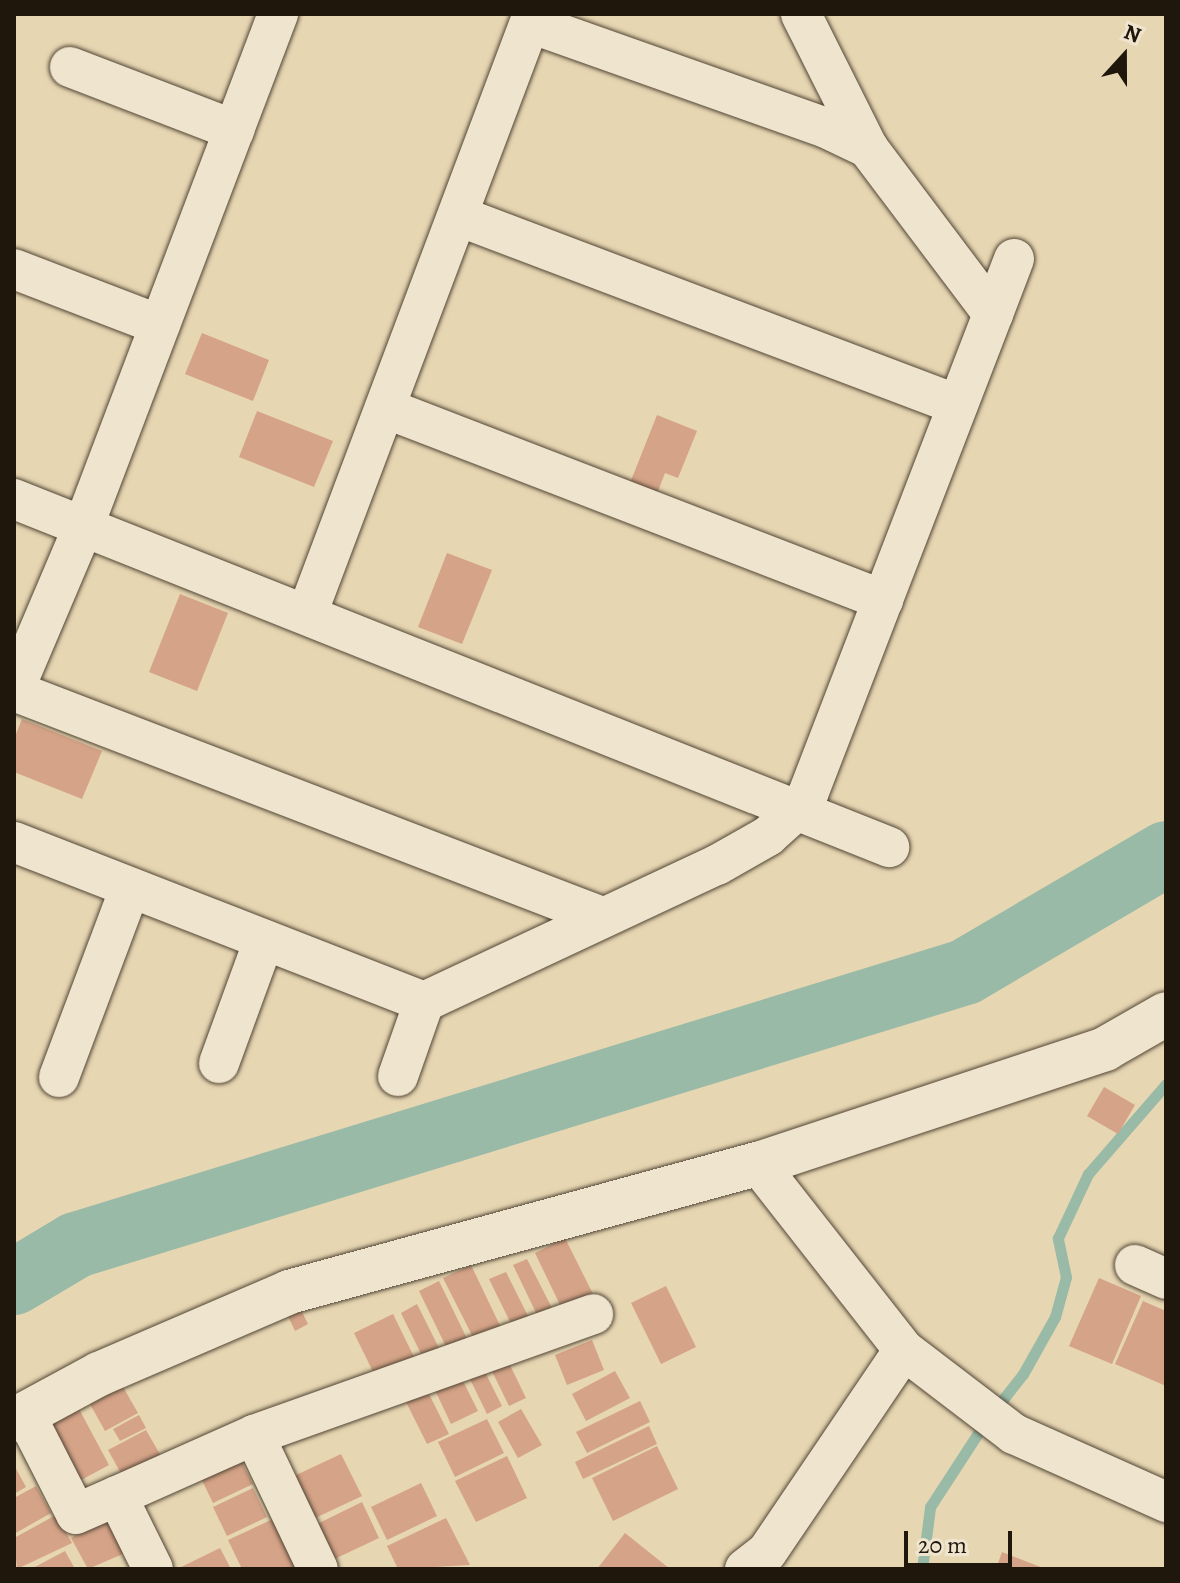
<!DOCTYPE html>
<html>
<head>
<meta charset="utf-8">
<style>
	body { margin:0 }
	#map { position:relative; width:1180px; height:1583px; overflow:hidden; background:#e7d6b2; font-family:Alegreya,serif }
	div>[style] { position:absolute }
	[style*='--x'] { left:calc(var(--x)*1px); top:calc(var(--y)*1px); width:calc(var(--w)*1px); rotate:calc(var(--a)*1deg) }
	.stream>* { height:11px; margin:-5.5px; padding:0 5.5px; transform-origin:5.5px; border-radius:5.5px; background:#98baa7 }
	.river>* { height:66px; margin:-33px; padding:0 33px; transform-origin:33px; border-radius:33px; background:#98baa7 }
	.building>* { inset:0; background:#d5a387 }
	.roads { filter:drop-shadow(0 0 2px #514636) drop-shadow(0 0 2px #514636) }
	.minor>* { height:40px; margin:-20px; padding:0 20px; transform-origin:20px; border-radius:20px; background:#efe4cd }
	.tertiary>* { height:44px; margin:-22px; padding:0 22px; transform-origin:22px; border-radius:22px; background:#efe4cd }
	span { translate:-50% -50%; white-space:nowrap; text-align:center; line-height:1.15; -webkit-text-stroke:6px #efe4cd; paint-order:stroke }
	.frame { position:absolute; inset:0; border:16px solid #1f160c; pointer-events:none }
	.north { position:absolute; left:1084px; top:16px; width:80px; height:80px; -webkit-text-stroke:6px #efe4cd; paint-order:stroke; rotate:21deg; font-size:22px; font-weight:700; line-height:32px; text-align:center; color:#1f160c }
	.north::after { content:''; display:block; margin:auto; width:28px; height:36px; background:#1f160c; clip-path:polygon(50% 0,100% 100%,50% 72%,0 100%) }
	.scale { position:absolute; left:904px; top:1531px; width:108px; height:36px; box-sizing:border-box; border:4px solid #1f160c; border-top:0; padding-left:10px; font-size:24px; line-height:28px; white-space:nowrap; color:#1f160c; -webkit-text-stroke:6px #efe4cd; paint-order:stroke }
</style>
</head>
<body>
<div id="map">
	<div class="stream">
		<div style="--x:1001;--y:1402;--w:36;--a:-52"></div>
		<div style="--x:1023;--y:1374;--w:65;--a:-60.7"></div>
		<div style="--x:1055;--y:1317;--w:41;--a:-74.6"></div>
		<div style="--x:1066;--y:1277;--w:40;--a:-102"></div>
		<div style="--x:1058;--y:1238;--w:71;--a:-64.9"></div>
		<div style="--x:1088;--y:1174;--w:119;--a:-49.1"></div>
		<div style="--x:922;--y:1569;--w:63;--a:-82.6"></div>
		<div style="--x:930;--y:1507;--w:88;--a:-57"></div>
	</div>
	<div class="river">
		<div style="--x:14;--y:1282;--w:72;--a:-30.8"></div>
		<div style="--x:76;--y:1245;--w:930;--a:-17.07"></div>
		<div style="--x:965;--y:972;--w:233;--a:-30.4"></div>
	</div>
	<div class="building">
		<div style="clip-path:polygon(202px 333px,269px 360px,253px 401px,185px 374px)"></div>
		<div style="clip-path:polygon(257px 411px,333px 441px,314px 487px,239px 457px)"></div>
		<div style="clip-path:polygon(657px 415px,697px 431px,678px 478px,665px 473px,655px 499px,628px 488px)"></div>
		<div style="clip-path:polygon(447px 553px,492px 570px,462px 644px,418px 627px)"></div>
		<div style="clip-path:polygon(180px 594px,228px 613px,197px 691px,149px 672px)"></div>
		<div style="clip-path:polygon(22px 719px,102px 751px,82px 799px,14px 772px,14px 739px)"></div>
		<div style="clip-path:polygon(1104px 1087px,1135px 1105px,1118px 1134px,1087px 1116px)"></div>
		<div style="clip-path:polygon(565px 1238px,593px 1294px,562px 1309px,535px 1253px)"></div>
		<div style="clip-path:polygon(527px 1259px,554px 1312px,539px 1319px,513px 1265px)"></div>
		<div style="clip-path:polygon(471px 1265px,505px 1336px,479px 1349px,443px 1278px)"></div>
		<div style="clip-path:polygon(506px 1272px,531px 1322px,514px 1330px,489px 1279px)"></div>
		<div style="clip-path:polygon(1099px 1278px,1141px 1296px,1112px 1364px,1069px 1346px)"></div>
		<div style="clip-path:polygon(439px 1281px,472px 1349px,452px 1359px,419px 1291px)"></div>
		<div style="clip-path:polygon(666px 1286px,696px 1347px,661px 1364px,631px 1303px)"></div>
		<div style="clip-path:polygon(1143px 1301px,1166px 1311px,1166px 1386px,1115px 1364px)"></div>
		<div style="clip-path:polygon(417px 1304px,442px 1354px,425px 1362px,401px 1313px)"></div>
		<div style="clip-path:polygon(299px 1306px,308px 1324px,295px 1331px,286px 1312px)"></div>
		<div style="clip-path:polygon(393px 1314px,417px 1363px,378px 1382px,354px 1333px)"></div>
		<div style="clip-path:polygon(592px 1340px,604px 1370px,567px 1385px,555px 1355px)"></div>
		<div style="clip-path:polygon(506px 1357px,526px 1398px,509px 1406px,489px 1365px)"></div>
		<div style="clip-path:polygon(482px 1366px,502px 1406px,487px 1414px,467px 1373px)"></div>
		<div style="clip-path:polygon(615px 1371px,630px 1398px,586px 1421px,572px 1394px)"></div>
		<div style="clip-path:polygon(460px 1375px,478px 1411px,451px 1424px,434px 1388px)"></div>
		<div style="clip-path:polygon(123px 1387px,138px 1413px,105px 1431px,90px 1404px)"></div>
		<div style="clip-path:polygon(428px 1392px,449px 1434px,427px 1444px,406px 1402px)"></div>
		<div style="clip-path:polygon(640px 1401px,650px 1422px,587px 1453px,576px 1432px)"></div>
		<div style="clip-path:polygon(79px 1409px,109px 1465px,70px 1486px,40px 1429px)"></div>
		<div style="clip-path:polygon(521px 1409px,542px 1445px,518px 1458px,498px 1422px)"></div>
		<div style="clip-path:polygon(139px 1415px,146px 1428px,120px 1441px,113px 1429px)"></div>
		<div style="clip-path:polygon(487px 1419px,504px 1453px,455px 1477px,438px 1442px)"></div>
		<div style="clip-path:polygon(649px 1426px,657px 1444px,583px 1479px,575px 1462px)"></div>
		<div style="clip-path:polygon(146px 1430px,161px 1456px,123px 1477px,108px 1450px)"></div>
		<div style="clip-path:polygon(657px 1446px,678px 1489px,613px 1521px,592px 1478px)"></div>
		<div style="clip-path:polygon(237px 1453px,253px 1484px,213px 1503px,198px 1472px)"></div>
		<div style="clip-path:polygon(341px 1454px,362px 1496px,313px 1519px,292px 1477px)"></div>
		<div style="clip-path:polygon(507px 1456px,527px 1498px,476px 1522px,455px 1481px)"></div>
		<div style="clip-path:polygon(14px 1465px,26px 1487px,14px 1494px)"></div>
		<div style="clip-path:polygon(421px 1483px,437px 1516px,387px 1540px,371px 1507px)"></div>
		<div style="clip-path:polygon(36px 1486px,51px 1513px,14px 1534px,14px 1498px)"></div>
		<div style="clip-path:polygon(253px 1488px,267px 1517px,227px 1536px,213px 1507px)"></div>
		<div style="clip-path:polygon(362px 1502px,379px 1538px,326px 1563px,309px 1528px)"></div>
		<div style="clip-path:polygon(56px 1515px,72px 1543px,17px 1569px,14px 1538px)"></div>
		<div style="clip-path:polygon(114px 1515px,132px 1550px,88px 1569px,71px 1538px)"></div>
		<div style="clip-path:polygon(446px 1518px,470px 1565px,398px 1569px,387px 1546px)"></div>
		<div style="clip-path:polygon(273px 1519px,298px 1569px,242px 1569px,228px 1540px)"></div>
		<div style="clip-path:polygon(625px 1533px,670px 1569px,597px 1569px)"></div>
		<div style="clip-path:polygon(220px 1548px,231px 1569px,177px 1569px)"></div>
		<div style="clip-path:polygon(65px 1551px,75px 1569px,31px 1569px)"></div>
		<div style="clip-path:polygon(1002px 1552px,1046px 1569px,996px 1569px)"></div>
	</div>
	<div class="roads">
		<div class="minor">
			<div style="--x:530;--y:23;--w:314;--a:19.5"></div>
			<div style="--x:826;--y:128;--w:47;--a:25.5"></div>
			<div style="--x:70;--y:67;--w:176;--a:21"></div>
			<div style="--x:461;--y:217;--w:531;--a:20.72"></div>
			<div style="--x:14;--y:269;--w:156;--a:21"></div>
			<div style="--x:993;--y:314;--w:59;--a:-69.1"></div>
			<div style="--x:385;--y:408;--w:534;--a:21.08"></div>
			<div style="--x:14;--y:499;--w:942;--a:21.69"></div>
			<div style="--x:307;--y:614;--w:641;--a:-69.36"></div>
			<div style="--x:14;--y:690;--w:179;--a:-67"></div>
			<div style="--x:84;--y:525;--w:547;--a:-69.21"></div>
			<div style="--x:14;--y:691;--w:630;--a:21.02"></div>
			<div style="--x:14;--y:842;--w:440;--a:21.3"></div>
			<div style="--x:219;--y:1063;--w:131;--a:-69.9"></div>
			<div style="--x:398;--y:1076;--w:78;--a:-70.6"></div>
			<div style="--x:424;--y:1002;--w:323;--a:-25.1"></div>
			<div style="--x:717;--y:865;--w:59;--a:-29.6"></div>
			<div style="--x:768;--y:836;--w:39;--a:-42"></div>
			<div style="--x:797;--y:810;--w:19;--a:-55"></div>
			<div style="--x:808;--y:794;--w:514;--a:-68.92"></div>
			<div style="--x:993;--y:314;--w:208;--a:-127"></div>
			<div style="--x:868;--y:148;--w:150;--a:-116.6"></div>
			<div style="--x:59;--y:1077;--w:202;--a:-69.4"></div>
			<div style="--x:758;--y:1164;--w:236;--a:51.9"></div>
			<div style="--x:904;--y:1350;--w:138;--a:37.4"></div>
			<div style="--x:1014;--y:1434;--w:167;--a:24.1"></div>
			<div style="--x:1135;--y:1265;--w:34;--a:24"></div>
			<div style="--x:25;--y:1414;--w:112;--a:63"></div>
			<div style="--x:76;--y:1514;--w:45;--a:-23.7"></div>
			<div style="--x:117;--y:1496;--w:81;--a:63.7"></div>
			<div style="--x:254;--y:1435;--w:360;--a:-19.6"></div>
			<div style="--x:117;--y:1496;--w:150;--a:-24"></div>
			<div style="--x:254;--y:1435;--w:148;--a:64.5"></div>
			<div style="--x:745;--y:1569;--w:28;--a:-38"></div>
			<div style="--x:767;--y:1552;--w:244;--a:-55.9"></div>
		</div>
		<div class="tertiary">
			<div style="--x:14;--y:1420;--w:97;--a:-28.4"></div>
			<div style="--x:99;--y:1374;--w:207;--a:-23.3"></div>
			<div style="--x:289;--y:1292;--w:486;--a:-15.3"></div>
			<div style="--x:758;--y:1164;--w:366;--a:-18.3"></div>
			<div style="--x:1105;--y:1049;--w:70;--a:-29.8"></div>
		</div>
	</div>
	<div class="frame"></div>
	<div class="north">N</div>
	<div class="scale">20 m</div>
</div>
</body>
</html>
